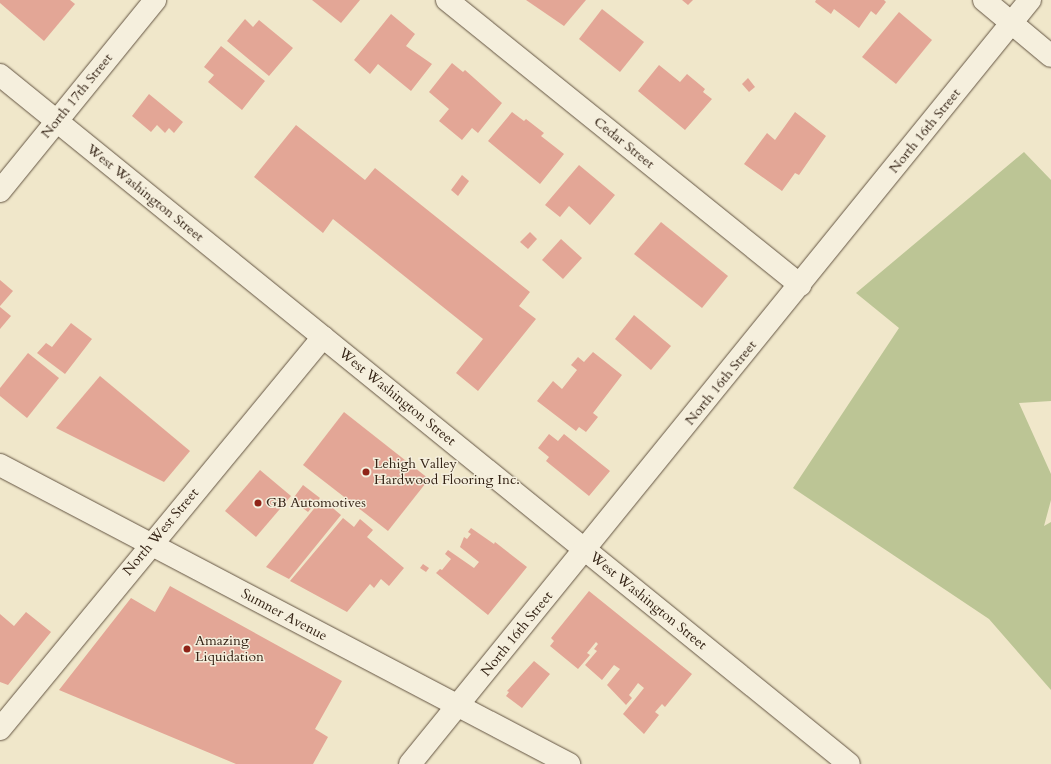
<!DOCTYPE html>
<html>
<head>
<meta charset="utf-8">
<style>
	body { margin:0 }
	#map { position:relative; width:1051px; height:764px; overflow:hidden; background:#f0e7ca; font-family:Cardo,serif }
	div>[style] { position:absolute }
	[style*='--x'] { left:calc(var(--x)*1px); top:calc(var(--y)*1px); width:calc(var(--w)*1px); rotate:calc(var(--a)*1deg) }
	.green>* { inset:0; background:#bcc595 }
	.building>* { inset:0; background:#e3a696 }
	.roads { filter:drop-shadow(0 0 1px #635442) drop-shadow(0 0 1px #635442) }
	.minor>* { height:22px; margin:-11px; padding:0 11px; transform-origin:11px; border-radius:11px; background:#f5efdd }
	.dots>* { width:11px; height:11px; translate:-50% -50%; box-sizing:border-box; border:2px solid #f5efdd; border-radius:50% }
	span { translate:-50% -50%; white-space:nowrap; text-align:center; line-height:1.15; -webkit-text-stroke:3px #f5efdd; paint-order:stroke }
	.street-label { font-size:14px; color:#342315 }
	.poi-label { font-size:14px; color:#342315 }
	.left { translate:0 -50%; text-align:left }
</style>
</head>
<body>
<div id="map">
	<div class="green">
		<div style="clip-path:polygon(1024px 152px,1051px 180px,1051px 401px,1019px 403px,1051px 474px,1051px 500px,1044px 526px,1051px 522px,1051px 690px,989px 619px,793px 488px,899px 328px,856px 293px)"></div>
	</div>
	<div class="building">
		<div style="clip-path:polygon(0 0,70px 0,75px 4px,44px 41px,0 3px)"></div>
		<div style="clip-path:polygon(312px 0,360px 0,341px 23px)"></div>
		<div style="clip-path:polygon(526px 0,586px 0,564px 26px)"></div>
		<div style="clip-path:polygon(682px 0,693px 0,688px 5px)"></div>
		<div style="clip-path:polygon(816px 0,884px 0,886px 2px,876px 15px,871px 11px,859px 28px,834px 9px,831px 14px,815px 2px)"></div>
		<div style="clip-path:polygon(602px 9px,644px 42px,620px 72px,579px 39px)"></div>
		<div style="clip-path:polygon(899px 12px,932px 40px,896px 84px,862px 57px)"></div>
		<div style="clip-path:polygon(391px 14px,415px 34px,406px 46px,432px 64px,411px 91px,378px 64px,370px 74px,354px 60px)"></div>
		<div style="clip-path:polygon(245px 19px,253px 27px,259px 20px,293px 48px,269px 76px,227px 41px)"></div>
		<div style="clip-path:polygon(221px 46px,265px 81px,242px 110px,208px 82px,214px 75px,204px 67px)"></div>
		<div style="clip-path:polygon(452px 63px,463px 72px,465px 70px,502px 103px,478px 133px,472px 128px,462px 140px,439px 121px,449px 109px,429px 92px)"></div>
		<div style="clip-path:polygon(659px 65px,680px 82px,687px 74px,705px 89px,703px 92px,712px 99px,685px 130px,638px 91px)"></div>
		<div style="clip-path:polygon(748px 78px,755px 87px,749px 92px,742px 84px)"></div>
		<div style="clip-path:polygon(149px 94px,183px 122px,174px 133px,169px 128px,165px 133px,157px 125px,151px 132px,132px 116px)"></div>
		<div style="clip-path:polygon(512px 112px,524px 121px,526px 119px,544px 133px,541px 136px,564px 154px,540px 184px,488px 141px)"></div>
		<div style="clip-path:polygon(795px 112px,826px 136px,799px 175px,795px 173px,782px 191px,744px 164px,767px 133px,775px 140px)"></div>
		<div style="clip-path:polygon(296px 125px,365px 180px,375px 168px,530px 292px,519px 306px,536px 319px,478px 391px,456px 373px,483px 339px,333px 219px,323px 233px,254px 177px)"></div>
		<div style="clip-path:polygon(579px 165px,615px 195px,590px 225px,569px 206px,560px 217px,545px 205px)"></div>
		<div style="clip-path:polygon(462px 175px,469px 181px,458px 196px,451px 190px)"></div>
		<div style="clip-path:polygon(661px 222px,728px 276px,702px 308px,634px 254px)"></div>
		<div style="clip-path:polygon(530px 232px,537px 239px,528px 249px,520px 242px)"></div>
		<div style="clip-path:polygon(561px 239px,582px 258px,563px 279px,542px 260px)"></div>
		<div style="clip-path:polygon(0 280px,13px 291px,0 306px)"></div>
		<div style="clip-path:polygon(0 307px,11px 316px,0 329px)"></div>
		<div style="clip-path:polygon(634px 315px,671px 346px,651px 370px,615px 339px)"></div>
		<div style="clip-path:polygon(71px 323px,92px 339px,65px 374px,37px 353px,46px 343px,52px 347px)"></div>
		<div style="clip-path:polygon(593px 352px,622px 375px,593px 413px,598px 417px,586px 432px,579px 427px,576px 431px,537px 401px,553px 381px,562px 389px,577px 370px,571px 365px,578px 357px,584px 362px)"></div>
		<div style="clip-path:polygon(28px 353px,59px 378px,27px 418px,0 396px,0 388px)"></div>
		<div style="clip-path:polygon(100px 376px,190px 451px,164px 482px,56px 428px)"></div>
		<div style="clip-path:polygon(344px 412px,429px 479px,388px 531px,303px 465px)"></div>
		<div style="clip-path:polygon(549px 434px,558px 441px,564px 434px,610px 471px,589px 496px,546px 461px,549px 457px,538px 448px)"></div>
		<div style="clip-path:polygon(260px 470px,291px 496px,256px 537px,225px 511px)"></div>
		<div style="clip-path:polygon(303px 485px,320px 498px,308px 512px,292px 500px)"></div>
		<div style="clip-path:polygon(322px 499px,341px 515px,289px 579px,266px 567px)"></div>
		<div style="clip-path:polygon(343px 518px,354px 527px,360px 519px,373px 530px,367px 537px,404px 568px,389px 586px,381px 579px,374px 588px,370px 584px,347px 612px,290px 581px)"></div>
		<div style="clip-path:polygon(471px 528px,494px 544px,495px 542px,527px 567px,488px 615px,436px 573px,440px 569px,442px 570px,451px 559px,445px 554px,448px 550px,474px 568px,479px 562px,460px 547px,464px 537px,467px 539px,471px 534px,468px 532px)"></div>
		<div style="clip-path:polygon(423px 564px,429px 568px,426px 572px,420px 568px)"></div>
		<div style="clip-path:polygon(170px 586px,342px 681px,315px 729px,328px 737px,313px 764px,236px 764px,59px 690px,131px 598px,155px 612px)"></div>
		<div style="clip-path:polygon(589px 591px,692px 674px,665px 707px,662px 704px,655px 712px,659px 715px,644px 734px,623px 714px,644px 688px,638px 683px,629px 695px,632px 698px,626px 705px,607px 685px,620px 669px,614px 665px,602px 680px,585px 665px,597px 651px,594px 649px,598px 644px,596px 642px,587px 653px,590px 655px,578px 669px,550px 646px,554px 641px,551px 638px)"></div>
		<div style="clip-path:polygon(26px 612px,51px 632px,8px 685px,0 682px,0 614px,14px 626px)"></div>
		<div style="clip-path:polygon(534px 661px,550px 674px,522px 708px,506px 696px,509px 692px,507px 691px)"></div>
	</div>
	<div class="roads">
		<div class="minor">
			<div style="--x:447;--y:0;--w:454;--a:38.9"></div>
			<div style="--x:984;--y:0;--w:87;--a:39.9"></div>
			<div style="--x:0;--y:75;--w:1093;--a:39.06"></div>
			<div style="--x:0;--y:191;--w:246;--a:-50.9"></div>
			<div style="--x:0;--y:465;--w:643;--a:27.72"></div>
			<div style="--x:0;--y:729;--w:508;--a:-50.51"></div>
			<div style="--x:410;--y:764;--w:984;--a:-50.94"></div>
		</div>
	</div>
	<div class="dots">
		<div style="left:366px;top:472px;background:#8f2418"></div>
		<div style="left:258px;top:503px;background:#8f2418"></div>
		<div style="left:187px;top:649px;background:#8f2418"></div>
	</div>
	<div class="street-label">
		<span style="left:77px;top:96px;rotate:-51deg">North 17th Street</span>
		<span style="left:925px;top:131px;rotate:-51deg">North 16th Street</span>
		<span style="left:624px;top:143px;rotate:39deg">Cedar Street</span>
		<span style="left:145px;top:193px;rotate:39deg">West Washington Street</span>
		<span style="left:721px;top:383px;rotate:-51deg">North 16th Street</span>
		<span style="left:397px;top:397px;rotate:39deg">West Washington Street</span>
		<span style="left:161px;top:532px;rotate:-50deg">North West Street</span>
		<span style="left:648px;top:601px;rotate:39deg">West Washington Street</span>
		<span style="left:284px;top:615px;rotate:28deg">Sumner Avenue</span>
		<span style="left:517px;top:634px;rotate:-51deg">North 16th Street</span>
	</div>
	<div class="poi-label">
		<span class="left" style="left:374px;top:472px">Lehigh Valley<br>Hardwood Flooring Inc.</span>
		<span class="left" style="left:266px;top:503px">GB Automotives</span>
		<span class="left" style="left:195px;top:649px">Amazing<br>Liquidation</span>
	</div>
</div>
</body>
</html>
